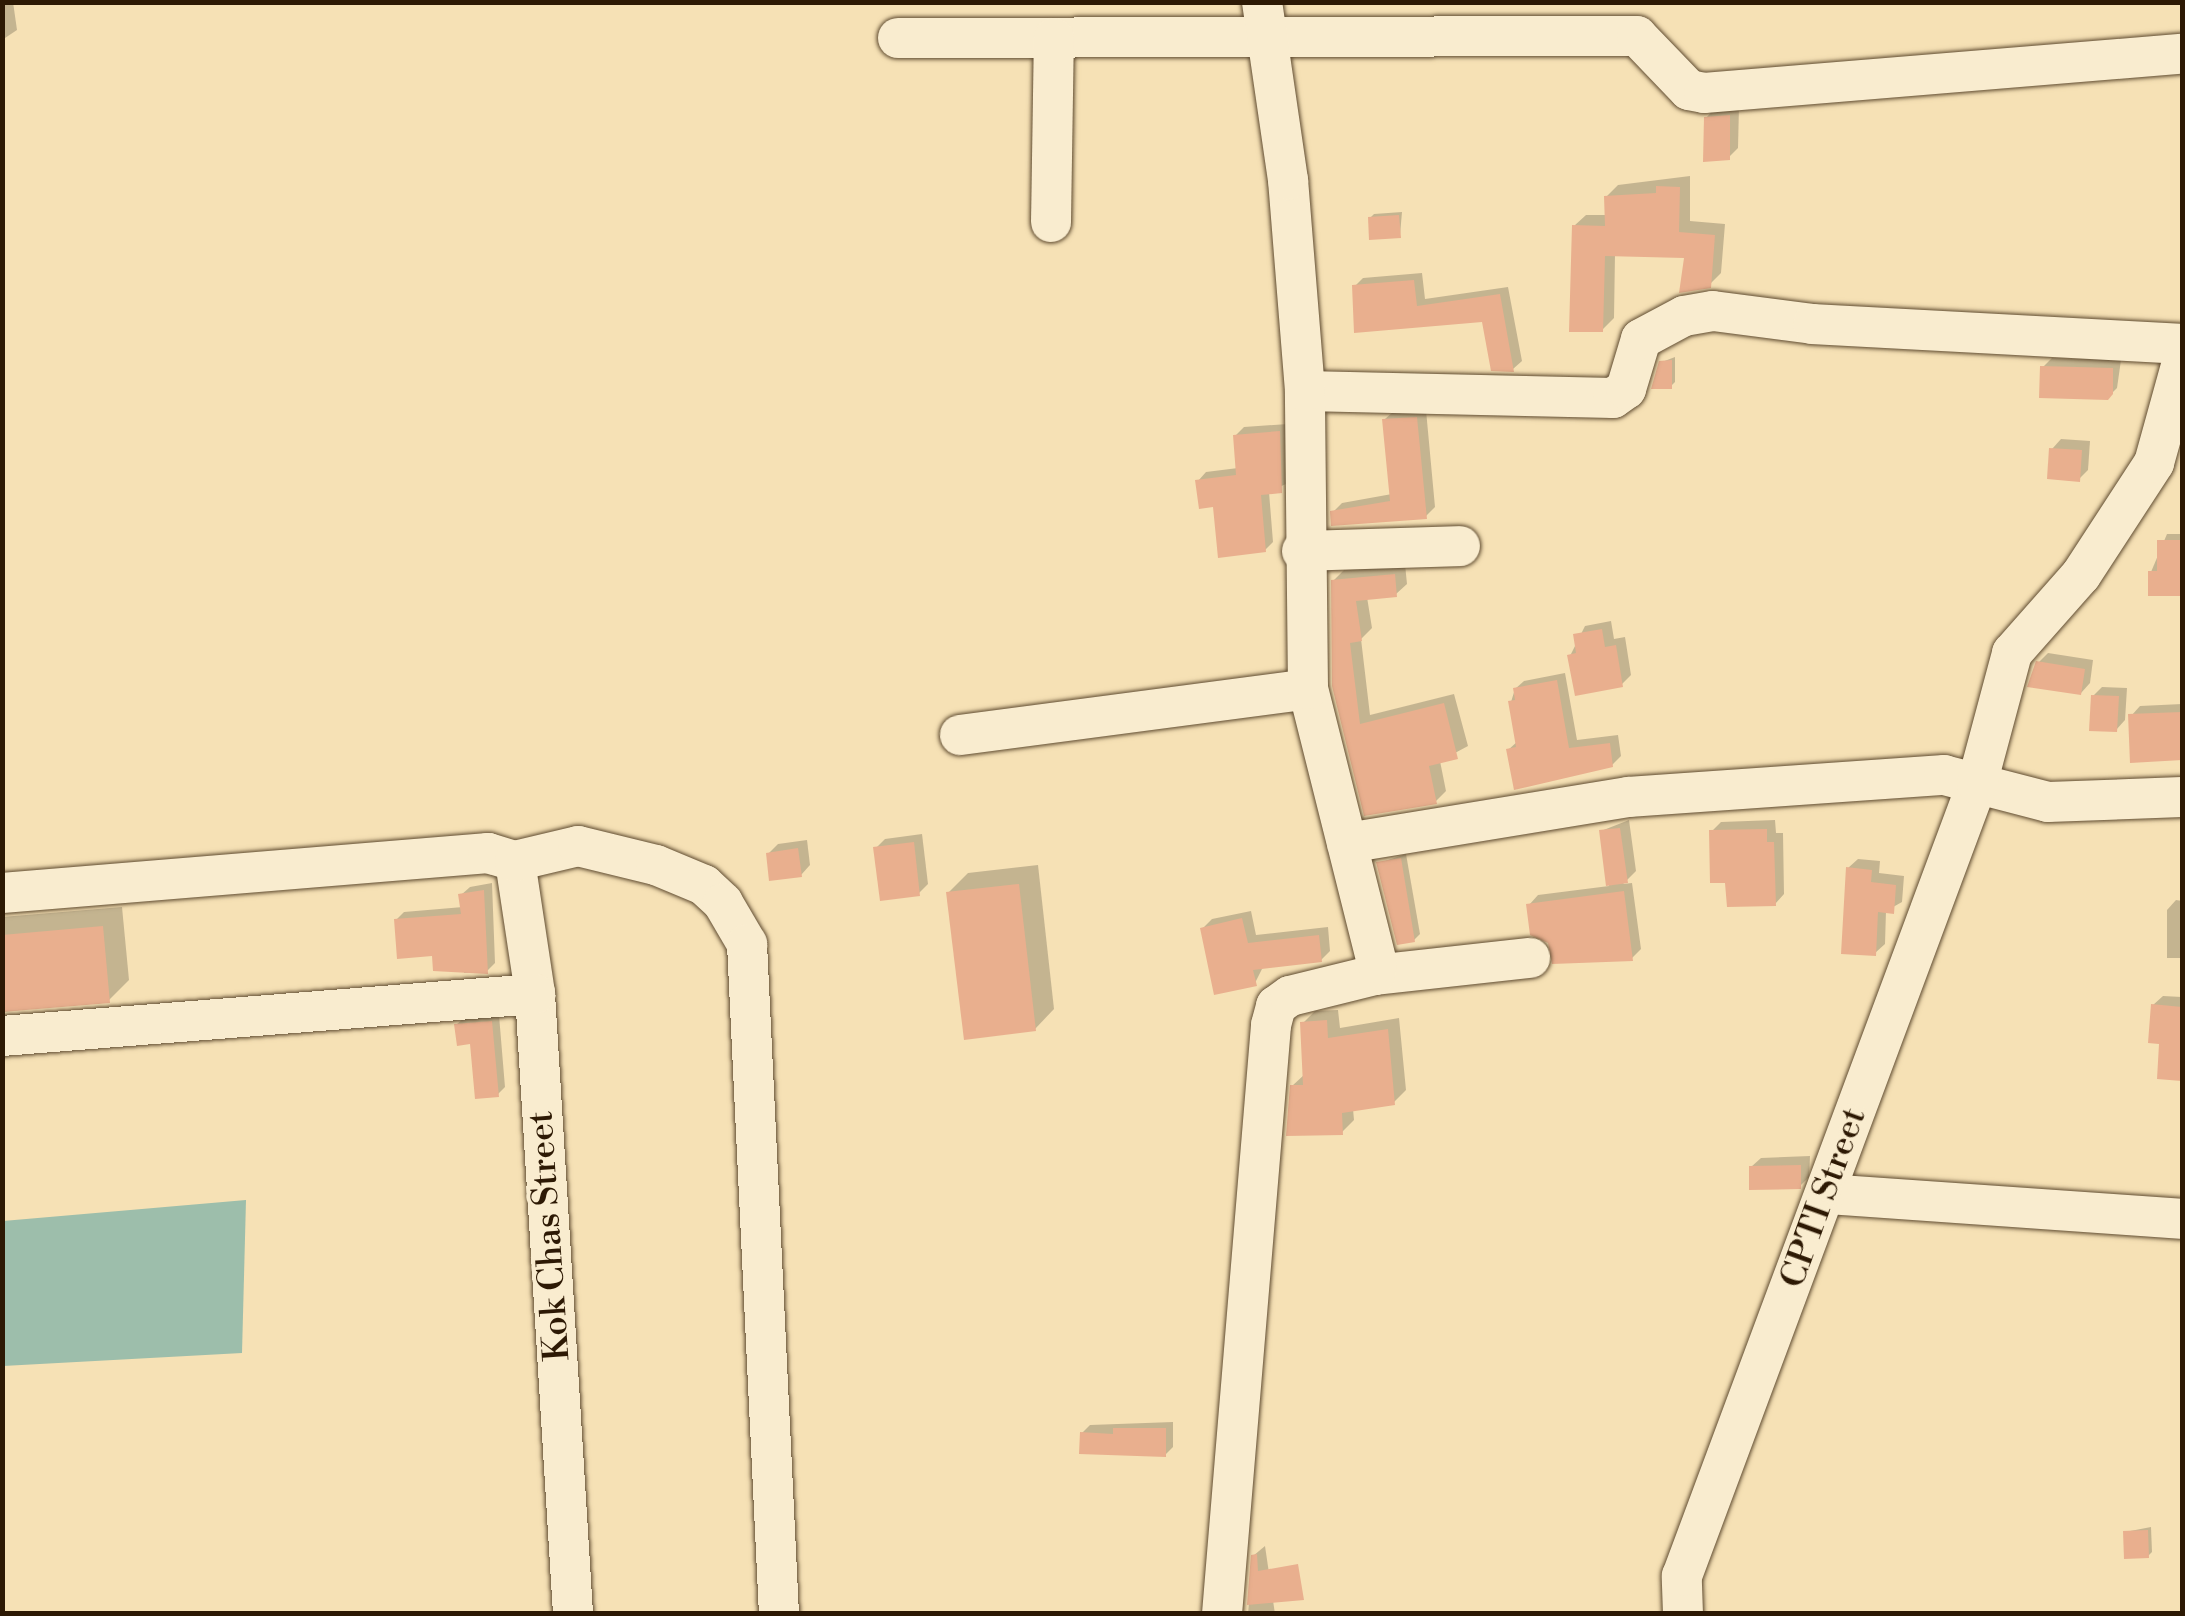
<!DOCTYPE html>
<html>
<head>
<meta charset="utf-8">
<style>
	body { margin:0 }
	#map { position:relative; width:2185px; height:1616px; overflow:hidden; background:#f6e1b5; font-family:"Libre Bodoni",serif }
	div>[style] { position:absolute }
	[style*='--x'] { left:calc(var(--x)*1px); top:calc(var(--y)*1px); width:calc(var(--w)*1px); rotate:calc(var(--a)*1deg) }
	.water>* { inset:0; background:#9dbeab }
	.shadow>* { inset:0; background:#0003 }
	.building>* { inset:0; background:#e9af8e }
	.roads { filter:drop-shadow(0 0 2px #5f4b30) drop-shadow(0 0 2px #5f4b30) }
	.minor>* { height:40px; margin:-20px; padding:0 20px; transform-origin:20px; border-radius:20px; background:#f9eccf }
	span { translate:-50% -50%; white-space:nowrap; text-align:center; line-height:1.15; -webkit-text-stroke:8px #f9eccf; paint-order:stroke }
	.street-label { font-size:35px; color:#2d1904 }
	.frame { position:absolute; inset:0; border:5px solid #2d1904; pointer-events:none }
</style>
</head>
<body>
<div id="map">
	<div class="water">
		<div style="clip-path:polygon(246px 1200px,242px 1353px,3px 1366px,3px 1221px)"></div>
	</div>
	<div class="shadow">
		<div style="clip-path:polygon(2px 2px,13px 2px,17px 30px,2px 40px)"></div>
		<div style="clip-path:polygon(1739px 106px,1738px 148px,1728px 158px,1706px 118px,1715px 108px)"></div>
		<div style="clip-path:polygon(1690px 176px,1690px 221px,1725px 224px,1721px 273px,1709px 285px,1687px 256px,1615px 254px,1614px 318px,1602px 330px,1574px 226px,1586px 215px,1607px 215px,1606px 197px,1618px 185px)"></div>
		<div style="clip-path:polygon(1402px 212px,1400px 235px,1370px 218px,1374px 214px)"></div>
		<div style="clip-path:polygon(1422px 273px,1425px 299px,1508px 287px,1522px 361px,1513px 369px,1484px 320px,1356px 330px,1355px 286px,1363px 278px)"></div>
		<div style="clip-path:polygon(1675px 357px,1675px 382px,1671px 386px,1662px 362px)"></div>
		<div style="clip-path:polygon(2052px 358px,2121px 360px,2117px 388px,2107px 398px,2043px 367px)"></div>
		<div style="clip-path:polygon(1426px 410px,1435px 507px,1426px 516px,1333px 512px,1342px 503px,1392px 494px,1385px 419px,1394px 411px)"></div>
		<div style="clip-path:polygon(1288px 424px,1290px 482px,1269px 492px,1273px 542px,1265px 550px,1198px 481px,1206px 472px,1238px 468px,1235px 436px,1244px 427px)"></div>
		<div style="clip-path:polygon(2061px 439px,2090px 441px,2088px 470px,2079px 479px,2052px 449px)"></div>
		<div style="clip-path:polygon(2167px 534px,2182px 534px,2182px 591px,2151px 594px,2151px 572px)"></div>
		<div style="clip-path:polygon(1405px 564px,1407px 584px,1396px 594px,1367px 597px,1372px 628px,1361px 639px,1370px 715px,1454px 694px,1468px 746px,1440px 761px,1446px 791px,1435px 802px,1366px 813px,1333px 581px,1344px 570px)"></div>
		<div style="clip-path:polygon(1611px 621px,1614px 639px,1625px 637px,1631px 675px,1622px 684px,1570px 656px,1585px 626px)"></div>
		<div style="clip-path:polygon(2048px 653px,2093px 660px,2090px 683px,2081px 693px,2038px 663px)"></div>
		<div style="clip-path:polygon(1565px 673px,1577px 740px,1618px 735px,1621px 756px,1612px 765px,1508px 750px,1518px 741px,1511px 702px,1515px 689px,1524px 681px)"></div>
		<div style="clip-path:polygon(2102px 687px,2127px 688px,2125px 720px,2116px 730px,2093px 696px)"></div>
		<div style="clip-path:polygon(2182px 704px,2182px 758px,2133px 760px,2131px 716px,2140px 706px)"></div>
		<div style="clip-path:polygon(1629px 820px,1636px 871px,1623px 884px,1632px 883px,1641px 949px,1632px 958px,1551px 942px,1529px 905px,1538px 895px,1609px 886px,1601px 831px)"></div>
		<div style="clip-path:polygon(1775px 820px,1776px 833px,1783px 833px,1784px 894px,1775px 904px,1727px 880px,1712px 831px,1721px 822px)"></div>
		<div style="clip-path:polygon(922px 834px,928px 884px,919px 893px,876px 848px,885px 839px)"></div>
		<div style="clip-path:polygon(807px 840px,810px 865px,801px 875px,768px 854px,778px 844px)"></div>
		<div style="clip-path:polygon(1406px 854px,1420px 934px,1414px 940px,1379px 863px)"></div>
		<div style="clip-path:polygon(1858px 859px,1880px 861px,1879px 873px,1904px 876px,1902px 902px,1886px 911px,1885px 944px,1875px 953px,1848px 868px)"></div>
		<div style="clip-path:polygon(1038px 865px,1054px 1009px,1035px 1029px,948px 893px,968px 873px)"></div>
		<div style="clip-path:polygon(492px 883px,495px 963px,487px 971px,464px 973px,464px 965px,434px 954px,396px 920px,404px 912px,463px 907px,461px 895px,470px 887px)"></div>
		<div style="clip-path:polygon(2176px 900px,2182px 901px,2182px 958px,2167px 958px,2167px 910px)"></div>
		<div style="clip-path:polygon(122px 907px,129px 980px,109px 1000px,2px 1012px,2px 917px)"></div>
		<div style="clip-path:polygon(1251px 911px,1256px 935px,1328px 927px,1330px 951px,1321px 960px,1263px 967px,1255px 983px,1202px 929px,1212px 919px)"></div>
		<div style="clip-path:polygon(2163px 996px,2182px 997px,2182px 1078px,2159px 1076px,2162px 1042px,2153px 1005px)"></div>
		<div style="clip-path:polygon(1338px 1010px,1340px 1028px,1399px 1018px,1406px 1090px,1394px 1102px,1353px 1109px,1354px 1120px,1342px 1132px,1292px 1086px,1305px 1074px,1303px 1023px,1315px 1011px)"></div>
		<div style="clip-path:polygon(499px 1015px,505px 1087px,498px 1094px,472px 1041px,456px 1025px,464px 1018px)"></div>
		<div style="clip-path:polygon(1810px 1156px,1809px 1177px,1800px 1186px,1751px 1167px,1761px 1158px)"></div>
		<div style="clip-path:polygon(1173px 1422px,1173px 1447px,1165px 1455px,1082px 1433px,1090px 1425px)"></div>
		<div style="clip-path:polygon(2151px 1527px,2152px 1552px,2148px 1556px,2125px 1532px)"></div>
		<div style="clip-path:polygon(1265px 1546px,1275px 1614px,1248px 1614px,1253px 1556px)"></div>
	</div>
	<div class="building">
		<div style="clip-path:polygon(1730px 115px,1730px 160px,1703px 162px,1704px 117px)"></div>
		<div style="clip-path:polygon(1656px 186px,1680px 187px,1679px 232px,1715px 235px,1711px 288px,1679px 293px,1684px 258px,1605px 256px,1603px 332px,1569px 332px,1572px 225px,1605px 226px,1604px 196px,1656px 193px)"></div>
		<div style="clip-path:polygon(1399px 215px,1401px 238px,1369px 240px,1368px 217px)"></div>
		<div style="clip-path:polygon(1414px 280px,1417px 306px,1500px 294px,1514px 372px,1491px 371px,1482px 322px,1354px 333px,1352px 285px)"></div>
		<div style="clip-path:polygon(1672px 360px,1672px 389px,1651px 389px,1659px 361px)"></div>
		<div style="clip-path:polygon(2040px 366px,2113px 368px,2113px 394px,2108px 400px,2039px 398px)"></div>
		<div style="clip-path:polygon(1417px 417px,1427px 519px,1331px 526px,1330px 511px,1390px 501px,1382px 419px)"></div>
		<div style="clip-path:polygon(1280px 431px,1282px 493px,1261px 495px,1266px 552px,1218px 558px,1213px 507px,1199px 509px,1195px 480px,1236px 475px,1233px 435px)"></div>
		<div style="clip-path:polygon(2049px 448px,2082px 450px,2080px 482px,2047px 479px)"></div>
		<div style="clip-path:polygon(2157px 540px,2182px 540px,2181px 596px,2148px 596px,2148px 571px,2157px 571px)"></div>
		<div style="clip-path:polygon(1395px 574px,1397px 597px,1356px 601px,1362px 641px,1350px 643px,1360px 724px,1444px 703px,1458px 759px,1429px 766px,1437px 804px,1364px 816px,1332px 686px,1331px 580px)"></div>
		<div style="clip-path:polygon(1602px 629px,1605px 647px,1616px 645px,1623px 687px,1575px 696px,1567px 655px,1576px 653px,1573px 634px)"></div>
		<div style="clip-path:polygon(2036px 661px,2085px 669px,2081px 695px,2027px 687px)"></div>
		<div style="clip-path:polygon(1557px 680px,1569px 748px,1610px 743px,1613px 767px,1514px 790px,1506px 749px,1516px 747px,1508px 701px,1515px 700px,1513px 688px)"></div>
		<div style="clip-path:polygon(2091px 695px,2119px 696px,2117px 732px,2089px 731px)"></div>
		<div style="clip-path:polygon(2182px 712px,2182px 760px,2130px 763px,2128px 714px)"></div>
		<div style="clip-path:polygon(1620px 828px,1628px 883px,1606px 886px,1599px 830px)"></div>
		<div style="clip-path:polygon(1767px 829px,1767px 842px,1774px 842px,1776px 906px,1727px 907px,1725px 883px,1710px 883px,1709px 830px)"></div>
		<div style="clip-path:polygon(914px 842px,920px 896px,880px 901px,873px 847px)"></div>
		<div style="clip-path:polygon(798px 848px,802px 877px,769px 881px,766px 853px)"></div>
		<div style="clip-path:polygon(1401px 858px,1415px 942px,1397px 945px,1376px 862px)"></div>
		<div style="clip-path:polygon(1846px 867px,1872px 870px,1871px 882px,1896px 885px,1894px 914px,1878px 912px,1876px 956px,1841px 954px)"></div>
		<div style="clip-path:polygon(1019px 884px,1036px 1031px,964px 1040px,946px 892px)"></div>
		<div style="clip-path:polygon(484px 890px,488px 974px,433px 971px,432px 956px,397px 959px,394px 919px,461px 914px,458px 894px)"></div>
		<div style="clip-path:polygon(1624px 891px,1633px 961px,1552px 964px,1548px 943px,1530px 935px,1526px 904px)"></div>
		<div style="clip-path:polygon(1242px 918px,1248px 943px,1319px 935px,1322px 962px,1253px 970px,1257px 986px,1214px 995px,1200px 928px)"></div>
		<div style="clip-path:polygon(103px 926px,110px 1003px,2px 1012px,2px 935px)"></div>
		<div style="clip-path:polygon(2151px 1004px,2182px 1007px,2182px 1081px,2157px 1079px,2159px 1044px,2148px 1043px)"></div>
		<div style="clip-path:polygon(1327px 1020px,1328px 1038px,1388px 1029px,1395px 1105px,1342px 1113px,1343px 1135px,1286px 1136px,1290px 1085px,1303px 1085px,1300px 1022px)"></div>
		<div style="clip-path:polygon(492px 1021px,499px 1097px,475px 1099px,470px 1044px,457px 1046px,454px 1024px)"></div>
		<div style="clip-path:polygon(1801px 1165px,1801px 1189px,1749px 1190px,1749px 1166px)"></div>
		<div style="clip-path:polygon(1113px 1428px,1166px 1428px,1166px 1457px,1079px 1454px,1080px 1432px,1113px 1434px)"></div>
		<div style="clip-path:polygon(2148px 1530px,2149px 1558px,2124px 1559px,2123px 1531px)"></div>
		<div style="clip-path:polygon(1257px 1554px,1258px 1571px,1298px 1564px,1304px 1600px,1247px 1605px,1251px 1555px)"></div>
	</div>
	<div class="roads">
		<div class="minor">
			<div style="--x:898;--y:38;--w:739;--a:-0.16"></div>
			<div style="--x:1637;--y:36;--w:75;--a:46.1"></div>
			<div style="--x:1689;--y:90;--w:15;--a:11"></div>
			<div style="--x:1704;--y:93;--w:480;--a:-4.7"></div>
			<div style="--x:1051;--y:222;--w:184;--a:-89.1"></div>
			<div style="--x:1305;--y:391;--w:308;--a:1.3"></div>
			<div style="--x:1613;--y:398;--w:16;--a:-35"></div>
			<div style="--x:1626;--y:389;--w:52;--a:-73.3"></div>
			<div style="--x:1641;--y:339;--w:49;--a:-28.1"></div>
			<div style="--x:1684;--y:316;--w:29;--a:-10"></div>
			<div style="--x:1713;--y:311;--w:101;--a:7.4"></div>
			<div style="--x:1813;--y:324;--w:370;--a:3.1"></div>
			<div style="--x:1302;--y:551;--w:158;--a:-1.8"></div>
			<div style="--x:960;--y:735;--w:351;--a:-7.5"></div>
			<div style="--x:1347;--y:843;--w:285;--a:-9.3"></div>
			<div style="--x:1628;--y:797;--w:317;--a:-4"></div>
			<div style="--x:1944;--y:775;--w:107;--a:14.6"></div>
			<div style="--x:2048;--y:802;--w:134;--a:-2.1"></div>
			<div style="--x:515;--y:861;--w:134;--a:81.4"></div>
			<div style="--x:535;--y:994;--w:621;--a:86.49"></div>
			<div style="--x:2;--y:893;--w:488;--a:-4.7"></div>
			<div style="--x:488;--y:853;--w:28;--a:17"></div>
			<div style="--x:515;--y:861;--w:65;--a:-13.4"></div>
			<div style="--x:578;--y:846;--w:80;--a:13.7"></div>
			<div style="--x:656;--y:865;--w:52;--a:22.6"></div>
			<div style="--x:704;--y:885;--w:26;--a:43"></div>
			<div style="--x:723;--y:903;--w:48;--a:59.7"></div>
			<div style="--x:747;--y:944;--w:671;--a:87.27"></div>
			<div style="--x:1375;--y:975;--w:156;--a:-6.3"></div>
			<div style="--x:2;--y:1036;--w:535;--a:-4.51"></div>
			<div style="--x:1827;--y:1194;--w:356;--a:4"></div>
			<div style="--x:1222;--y:1614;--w:591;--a:-85.24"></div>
			<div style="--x:1271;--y:1025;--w:20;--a:-75"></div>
			<div style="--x:1276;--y:1006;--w:17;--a:-36"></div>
			<div style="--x:1290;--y:996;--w:88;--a:-13.9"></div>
			<div style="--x:1375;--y:975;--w:12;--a:-81"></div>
			<div style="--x:1377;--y:963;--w:283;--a:-104.1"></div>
			<div style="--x:1308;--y:689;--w:298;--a:-90.6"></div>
			<div style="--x:1305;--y:391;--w:212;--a:-94.6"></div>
			<div style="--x:1288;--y:180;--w:180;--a:-98.3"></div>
			<div style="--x:1683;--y:1614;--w:38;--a:-92"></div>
			<div style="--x:1682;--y:1576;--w:845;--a:-69.57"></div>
			<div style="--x:1977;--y:784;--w:136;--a:-75"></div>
			<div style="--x:2012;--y:653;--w:104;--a:-48.5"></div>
			<div style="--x:2081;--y:575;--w:134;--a:-56.9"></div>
			<div style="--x:2154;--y:463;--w:105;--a:-74.5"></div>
		</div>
	</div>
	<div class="street-label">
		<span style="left:1824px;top:1198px;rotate:-70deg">CPTI Street</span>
		<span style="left:550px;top:1236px;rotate:-94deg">Kok Chas Street</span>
	</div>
	<div class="frame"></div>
</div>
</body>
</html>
